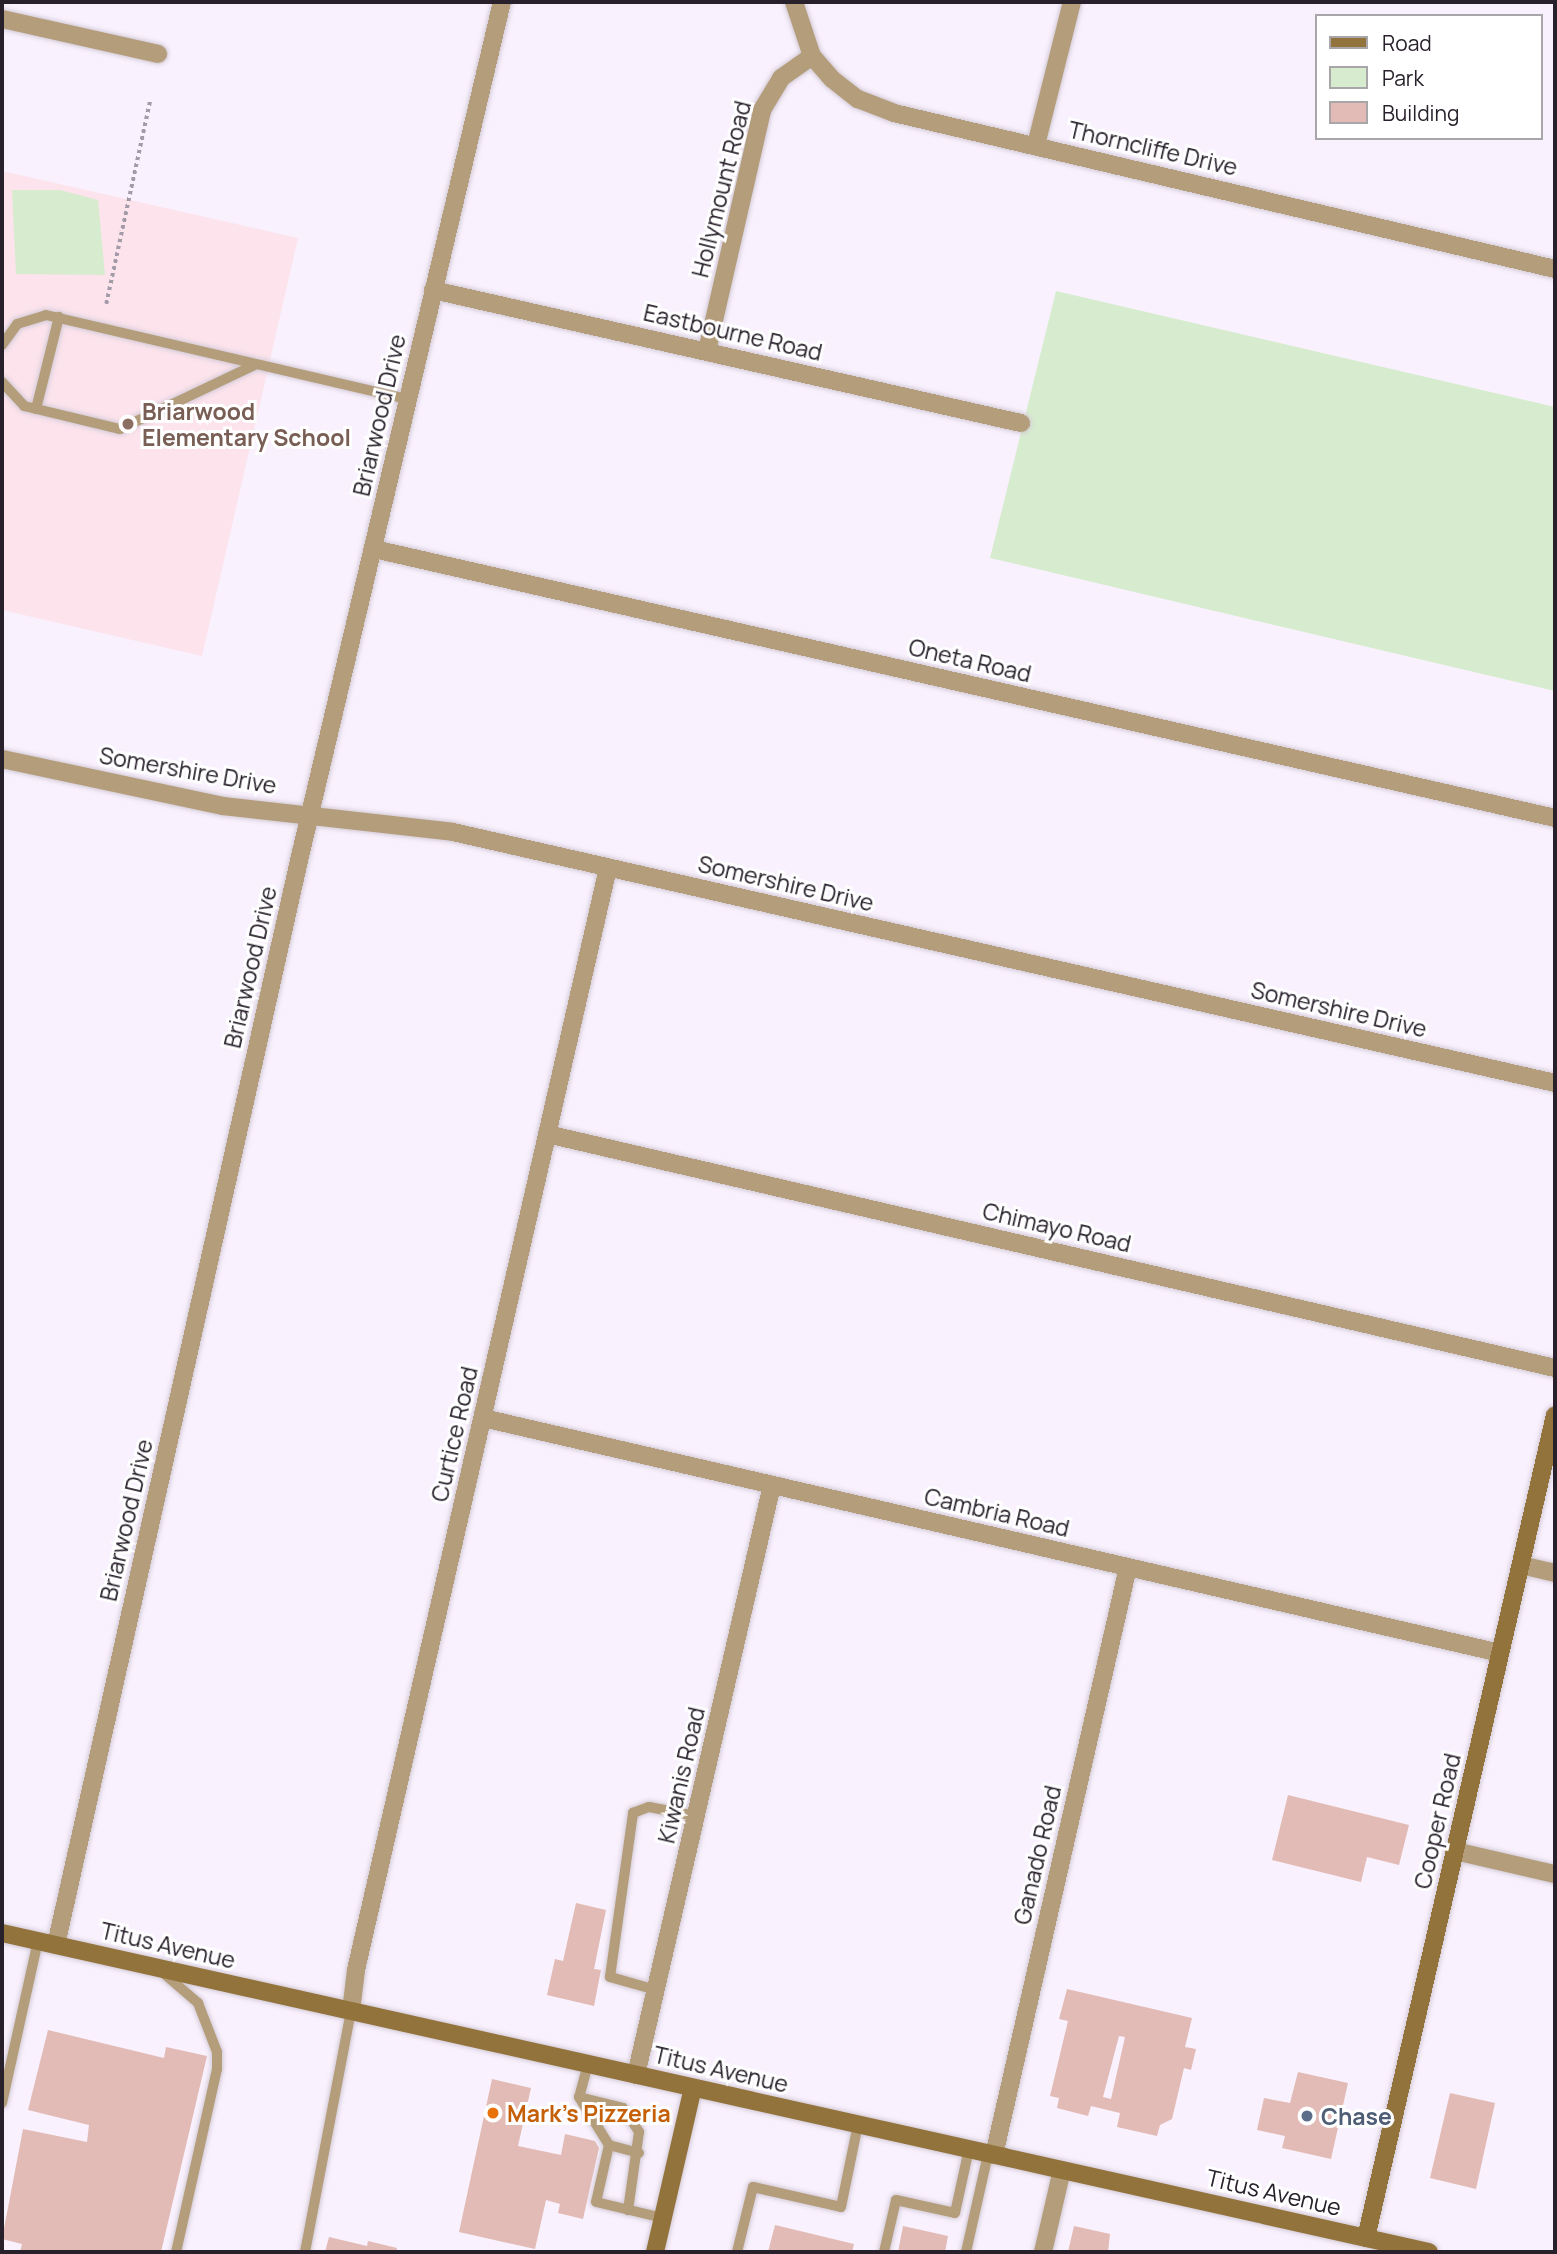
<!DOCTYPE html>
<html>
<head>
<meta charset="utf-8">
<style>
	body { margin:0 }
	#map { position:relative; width:1557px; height:2254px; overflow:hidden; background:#f9f1fd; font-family:Manrope,sans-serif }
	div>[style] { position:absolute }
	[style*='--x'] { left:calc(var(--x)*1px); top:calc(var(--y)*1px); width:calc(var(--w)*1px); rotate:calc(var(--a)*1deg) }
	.education>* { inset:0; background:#fce3ec }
	.green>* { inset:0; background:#d7eccf }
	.building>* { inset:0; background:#e2bbb6 }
	.path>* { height:3.5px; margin-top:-1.75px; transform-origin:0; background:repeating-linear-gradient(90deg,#a39ba7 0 3.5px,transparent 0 7px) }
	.roads { filter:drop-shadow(0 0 2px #d3cbd7) drop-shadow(0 0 2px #d3cbd7) }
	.lane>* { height:10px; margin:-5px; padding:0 5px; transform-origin:5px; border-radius:5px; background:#b49d7a }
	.street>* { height:18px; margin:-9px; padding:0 9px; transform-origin:9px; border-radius:9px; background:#b49d7a }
	.secondary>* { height:18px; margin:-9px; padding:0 9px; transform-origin:9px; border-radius:9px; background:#93733c }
	.dots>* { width:19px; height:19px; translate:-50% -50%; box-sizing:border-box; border:4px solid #fff; border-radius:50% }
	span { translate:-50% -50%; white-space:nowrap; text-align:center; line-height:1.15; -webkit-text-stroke:6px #fff; paint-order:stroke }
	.street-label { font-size:23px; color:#28202b }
	.education-label { font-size:23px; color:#785e54; font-weight:700 }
	.left { translate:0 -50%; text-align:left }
	.food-label { font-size:23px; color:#c56008; font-weight:700 }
	.service-label { font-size:23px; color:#4e5e75; font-weight:700 }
	.frame { position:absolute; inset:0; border:4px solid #28202b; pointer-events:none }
	.legend { position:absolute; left:1315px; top:14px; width:228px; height:126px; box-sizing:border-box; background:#fff; border:2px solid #a9a6aa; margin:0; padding:9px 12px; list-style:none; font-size:21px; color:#28202b }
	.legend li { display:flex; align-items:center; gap:14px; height:35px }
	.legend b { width:35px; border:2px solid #a9a6aa }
</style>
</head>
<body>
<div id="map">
	<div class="education">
		<div style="clip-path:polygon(2px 171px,298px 238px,202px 656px,2px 610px)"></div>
	</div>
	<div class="green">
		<div style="clip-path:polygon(12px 190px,60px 190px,98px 200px,105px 275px,16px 274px)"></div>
		<div style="clip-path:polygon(1056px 291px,1555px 407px,1555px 691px,990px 558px)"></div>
	</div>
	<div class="building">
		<div style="clip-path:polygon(1288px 1795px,1409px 1825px,1399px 1865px,1367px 1857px,1361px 1882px,1272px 1860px)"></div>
		<div style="clip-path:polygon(576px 1903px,606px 1910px,594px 1969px,601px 1970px,594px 2006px,547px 1995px,555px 1959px,563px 1961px)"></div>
		<div style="clip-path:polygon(evenodd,1067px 1989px,1192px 2018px,1185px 2047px,1196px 2049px,1191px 2070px,1184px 2068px,1172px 2119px,1160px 2125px,1157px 2136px,1117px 2127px,1120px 2113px,1091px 2106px,1088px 2116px,1057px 2108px,1059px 2098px,1050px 2096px,1068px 2021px,1059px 2019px,1067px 1989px,1119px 2036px,1125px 2037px,1111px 2099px,1103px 2097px,1119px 2036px)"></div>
		<div style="clip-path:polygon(48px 2030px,164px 2058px,166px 2047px,207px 2056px,161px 2252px,20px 2252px,22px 2244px,2px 2239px,23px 2129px,87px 2142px,89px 2125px,28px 2110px)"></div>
		<div style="clip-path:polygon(1298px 2072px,1348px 2083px,1331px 2159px,1282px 2148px,1285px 2136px,1257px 2130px,1264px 2098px,1290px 2103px)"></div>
		<div style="clip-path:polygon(492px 2079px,531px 2088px,518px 2146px,561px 2155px,565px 2134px,595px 2141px,599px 2148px,583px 2219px,558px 2213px,560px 2204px,546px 2200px,535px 2249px,459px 2232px)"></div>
		<div style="clip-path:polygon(1450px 2093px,1495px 2103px,1476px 2189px,1430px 2178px)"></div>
		<div style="clip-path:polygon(775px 2225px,854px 2244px,852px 2252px,768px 2252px)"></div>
		<div style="clip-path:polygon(903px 2226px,948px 2236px,945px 2252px,898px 2252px)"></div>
		<div style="clip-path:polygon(1074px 2226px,1110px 2234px,1108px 2252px,1068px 2252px)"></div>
		<div style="clip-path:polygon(329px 2237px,367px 2246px,368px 2241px,397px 2248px,396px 2252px,325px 2252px)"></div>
	</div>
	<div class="path">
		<div style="--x:106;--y:304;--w:209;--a:-77.8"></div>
	</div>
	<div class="roads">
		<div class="lane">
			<div style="--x:2;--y:345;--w:26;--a:-54"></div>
			<div style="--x:17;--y:324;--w:30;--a:-17"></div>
			<div style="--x:46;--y:315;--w:371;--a:13.1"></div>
			<div style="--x:2;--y:382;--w:33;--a:47"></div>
			<div style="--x:24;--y:406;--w:99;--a:13.5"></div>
			<div style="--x:120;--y:429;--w:149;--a:-25.4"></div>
			<div style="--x:36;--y:409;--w:95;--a:-76"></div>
			<div style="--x:162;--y:1972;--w:48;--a:40.7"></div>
			<div style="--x:198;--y:2003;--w:53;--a:68.8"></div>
			<div style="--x:217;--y:2052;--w:17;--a:90"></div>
			<div style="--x:217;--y:2069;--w:188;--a:102.6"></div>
			<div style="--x:656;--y:1990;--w:48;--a:-164.2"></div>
			<div style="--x:610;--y:1977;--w:166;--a:-82"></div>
			<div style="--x:633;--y:1813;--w:17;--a:-21"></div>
			<div style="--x:649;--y:1807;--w:48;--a:10.8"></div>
			<div style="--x:588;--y:2064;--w:34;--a:105"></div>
			<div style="--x:579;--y:2097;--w:57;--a:58"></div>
			<div style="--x:609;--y:2145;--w:58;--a:102.8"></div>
			<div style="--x:596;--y:2202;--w:69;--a:13.4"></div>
			<div style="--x:579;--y:2097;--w:45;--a:14"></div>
			<div style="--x:623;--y:2108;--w:29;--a:56"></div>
			<div style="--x:639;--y:2132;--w:79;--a:98"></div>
			<div style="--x:2;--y:2103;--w:166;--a:-77.5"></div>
			<div style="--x:609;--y:2145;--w:31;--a:15"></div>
			<div style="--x:305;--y:2252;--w:245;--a:-79.2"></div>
			<div style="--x:737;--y:2252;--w:67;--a:-76.2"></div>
			<div style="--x:753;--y:2187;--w:90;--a:12.8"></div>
			<div style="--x:841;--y:2207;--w:85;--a:-78.4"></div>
			<div style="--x:884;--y:2252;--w:53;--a:-77"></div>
			<div style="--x:896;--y:2200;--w:60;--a:12.4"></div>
			<div style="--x:955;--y:2213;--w:66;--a:-77.7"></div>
			<div style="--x:966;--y:2252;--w:100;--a:-77.3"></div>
		</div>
		<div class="street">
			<div style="--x:794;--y:2;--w:57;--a:71.6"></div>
			<div style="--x:812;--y:56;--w:30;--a:49"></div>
			<div style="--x:832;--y:79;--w:33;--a:38"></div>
			<div style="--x:858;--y:99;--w:39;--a:21"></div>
			<div style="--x:894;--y:113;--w:679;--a:13.28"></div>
			<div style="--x:2;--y:19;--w:160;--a:12.6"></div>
			<div style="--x:1036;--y:145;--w:147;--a:-75.9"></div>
			<div style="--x:433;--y:290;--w:603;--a:12.75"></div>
			<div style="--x:707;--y:351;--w:247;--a:-77.1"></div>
			<div style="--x:762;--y:110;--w:37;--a:-59"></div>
			<div style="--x:781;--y:78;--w:38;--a:-35"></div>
			<div style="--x:374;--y:549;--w:1211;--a:12.83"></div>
			<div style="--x:2;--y:759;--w:226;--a:12"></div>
			<div style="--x:223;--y:806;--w:231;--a:6.4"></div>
			<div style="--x:453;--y:832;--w:1130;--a:12.83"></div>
			<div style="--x:547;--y:1134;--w:1035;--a:13.07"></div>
			<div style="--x:483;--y:1418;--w:1044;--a:13.01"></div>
			<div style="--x:1521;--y:1565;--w:35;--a:13"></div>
			<div style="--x:1455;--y:1851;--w:103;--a:13"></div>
			<div style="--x:56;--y:1945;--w:1120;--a:-77.37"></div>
			<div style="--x:301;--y:852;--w:873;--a:-76.7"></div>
			<div style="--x:351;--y:2011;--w:41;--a:-83"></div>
			<div style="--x:356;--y:1970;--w:1130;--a:-77.12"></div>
			<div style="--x:636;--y:2075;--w:605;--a:-77.02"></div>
			<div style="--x:994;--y:2155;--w:603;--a:-77.16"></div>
			<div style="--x:1043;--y:2252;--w:84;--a:-77"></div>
		</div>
		<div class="secondary">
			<div style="--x:2;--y:1933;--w:1462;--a:12.6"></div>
			<div style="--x:1366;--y:2238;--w:844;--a:-77.07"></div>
			<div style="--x:655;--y:2252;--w:168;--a:-77"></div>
		</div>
	</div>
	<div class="dots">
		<div style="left:128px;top:424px;background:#8d6e63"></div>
		<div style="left:493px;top:2113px;background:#e8710a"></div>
		<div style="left:1307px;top:2116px;background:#5c6f8a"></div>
	</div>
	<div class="street-label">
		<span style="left:1153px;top:148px;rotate:13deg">Thorncliffe Drive</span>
		<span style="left:721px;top:189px;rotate:-76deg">Hollymount Road</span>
		<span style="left:733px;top:332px;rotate:13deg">Eastbourne Road</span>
		<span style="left:379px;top:415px;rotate:-77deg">Briarwood Drive</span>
		<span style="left:970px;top:660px;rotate:13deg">Oneta Road</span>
		<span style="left:188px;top:770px;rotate:10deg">Somershire Drive</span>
		<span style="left:786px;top:883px;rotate:13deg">Somershire Drive</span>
		<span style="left:250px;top:967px;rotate:-77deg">Briarwood Drive</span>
		<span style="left:1339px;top:1009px;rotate:13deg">Somershire Drive</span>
		<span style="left:1057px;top:1227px;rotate:13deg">Chimayo Road</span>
		<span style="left:454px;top:1434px;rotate:-77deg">Curtice Road</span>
		<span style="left:997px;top:1512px;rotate:13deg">Cambria Road</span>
		<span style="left:126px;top:1520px;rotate:-77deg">Briarwood Drive</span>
		<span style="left:681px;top:1775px;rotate:-77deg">Kiwanis Road</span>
		<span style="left:1437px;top:1821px;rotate:-77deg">Cooper Road</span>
		<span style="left:1037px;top:1855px;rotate:-77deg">Ganado Road</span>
		<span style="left:168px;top:1945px;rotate:13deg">Titus Avenue</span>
		<span style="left:721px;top:2069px;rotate:13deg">Titus Avenue</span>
		<span style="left:1274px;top:2192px;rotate:13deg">Titus Avenue</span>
	</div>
	<div class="education-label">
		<span class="left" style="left:142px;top:424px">Briarwood<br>Elementary School</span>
	</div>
	<div class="food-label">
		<span class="left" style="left:507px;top:2113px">Mark's Pizzeria</span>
	</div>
	<div class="service-label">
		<span class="left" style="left:1321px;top:2116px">Chase</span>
	</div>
	<div class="frame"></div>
	<ul class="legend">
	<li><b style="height:9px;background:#93733c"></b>Road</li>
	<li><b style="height:19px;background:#d7eccf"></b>Park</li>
	<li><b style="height:19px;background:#e2bbb6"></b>Building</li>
	</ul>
</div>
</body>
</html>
